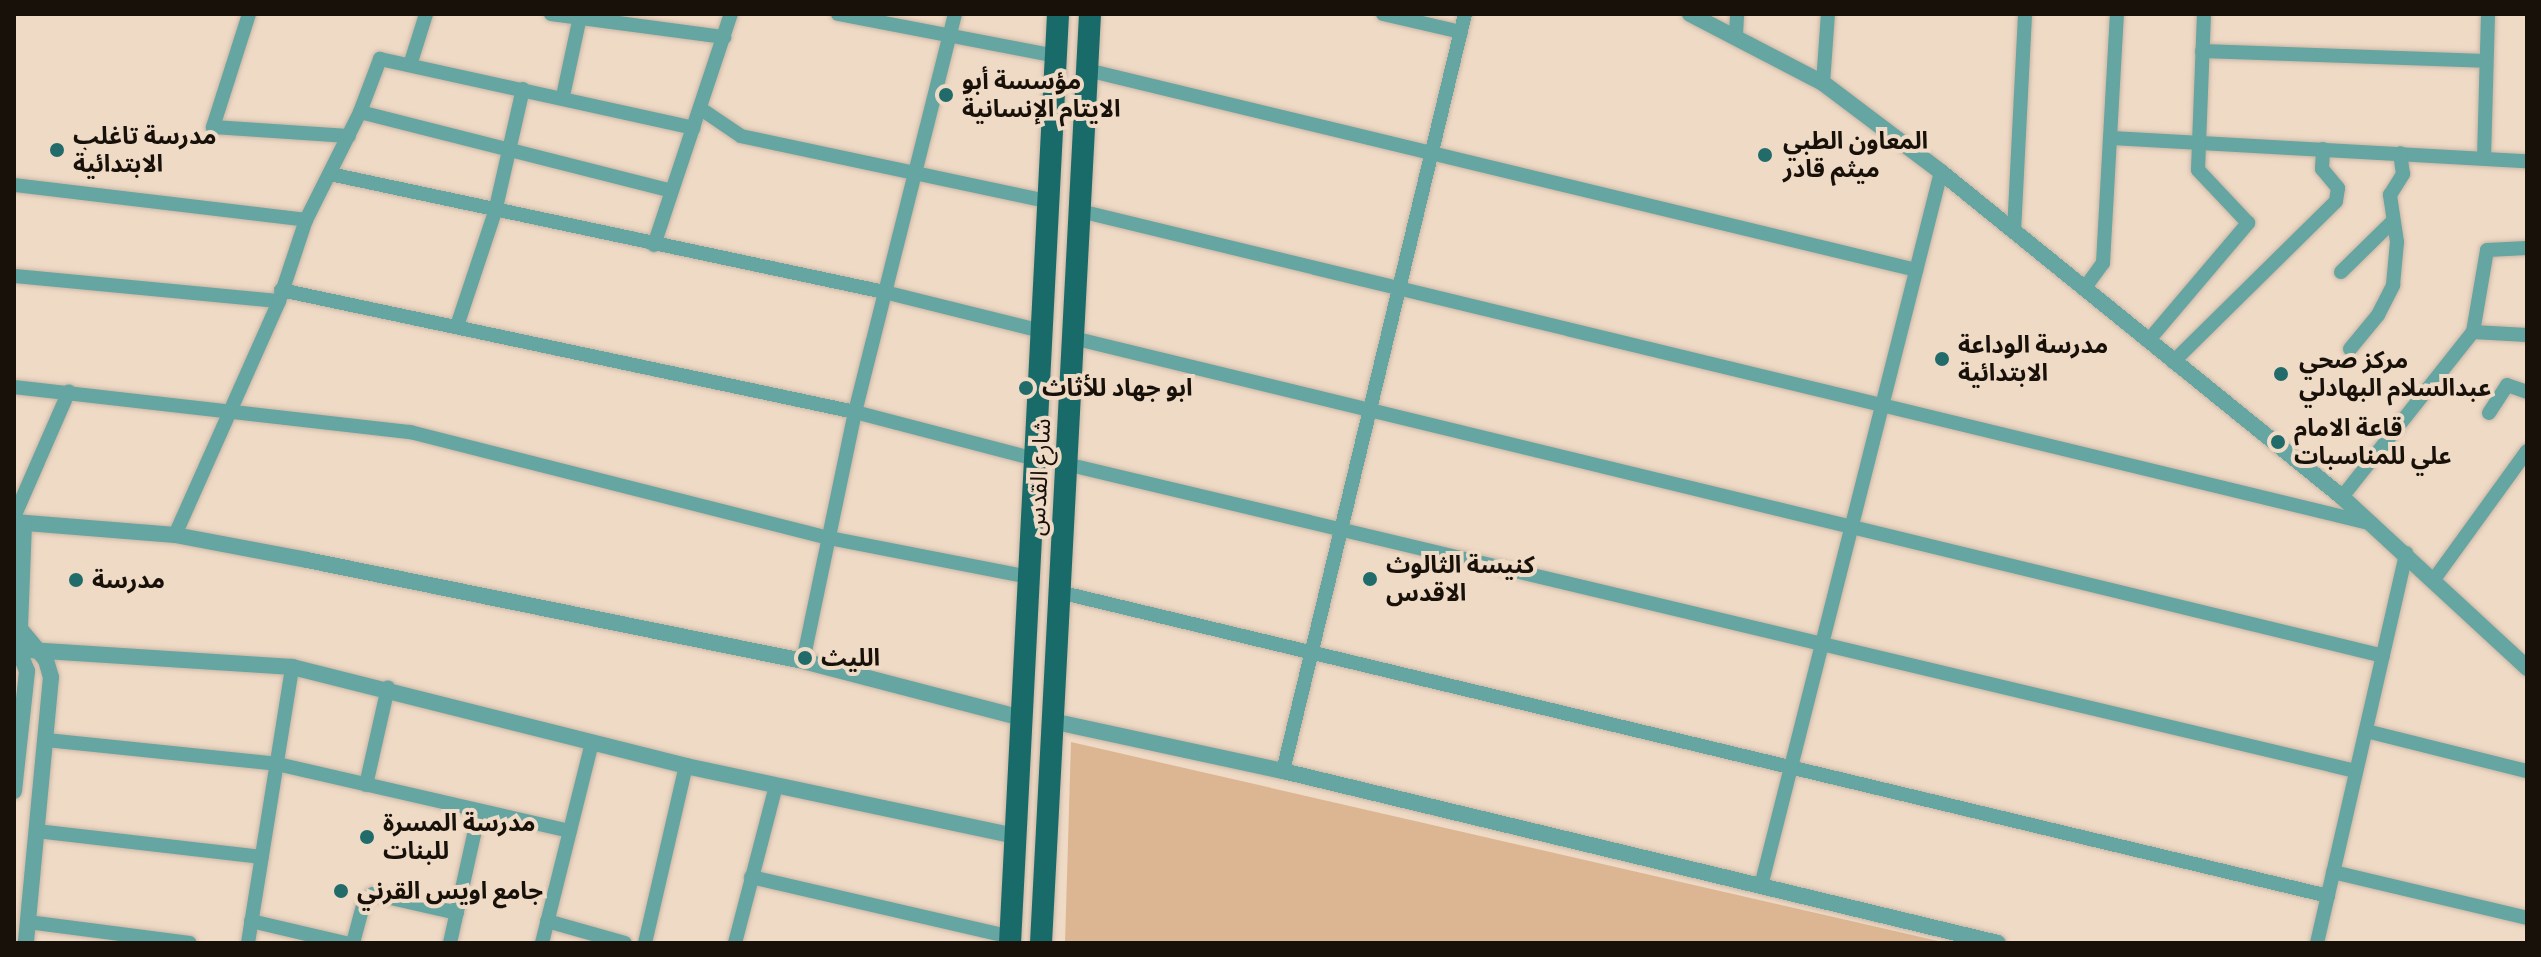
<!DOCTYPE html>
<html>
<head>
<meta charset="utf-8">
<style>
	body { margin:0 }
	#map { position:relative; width:2541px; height:957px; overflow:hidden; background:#efdac6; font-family:Cabin,"Noto Sans Arabic",sans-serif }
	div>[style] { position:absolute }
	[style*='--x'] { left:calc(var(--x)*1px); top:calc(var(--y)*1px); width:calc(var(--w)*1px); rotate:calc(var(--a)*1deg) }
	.green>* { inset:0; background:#dcb692 }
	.roads { filter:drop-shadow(0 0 2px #c8b6a4) drop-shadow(0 0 2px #c8b6a4) }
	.minor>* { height:14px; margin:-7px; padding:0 7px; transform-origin:7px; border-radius:7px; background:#65a5a2 }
	.tertiary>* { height:16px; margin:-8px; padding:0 8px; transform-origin:8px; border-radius:8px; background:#65a5a2 }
	.primary>* { height:22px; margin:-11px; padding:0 11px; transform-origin:11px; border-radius:11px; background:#186b68 }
	.dots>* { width:22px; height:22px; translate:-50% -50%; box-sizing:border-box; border:4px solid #efdac6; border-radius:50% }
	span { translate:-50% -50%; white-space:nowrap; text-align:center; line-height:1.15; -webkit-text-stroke:8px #efdac6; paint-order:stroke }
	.poi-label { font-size:24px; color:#18110a; font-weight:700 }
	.left { translate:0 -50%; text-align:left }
	.street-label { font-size:24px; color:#18110a }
	.frame { position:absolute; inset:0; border:16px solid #18110a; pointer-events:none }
</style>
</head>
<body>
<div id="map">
	<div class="green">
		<div style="clip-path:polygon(1071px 742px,1947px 943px,1065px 943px)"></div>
	</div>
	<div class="roads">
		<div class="minor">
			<div style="--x:249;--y:14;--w:119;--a:107.7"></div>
			<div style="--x:213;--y:127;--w:136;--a:3.8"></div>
			<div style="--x:551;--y:14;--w:175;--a:7.6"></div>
			<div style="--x:838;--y:14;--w:222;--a:10.9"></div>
			<div style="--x:1383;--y:14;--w:80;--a:13"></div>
			<div style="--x:1736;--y:35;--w:21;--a:-87"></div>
			<div style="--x:2202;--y:51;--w:283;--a:2"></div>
			<div style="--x:411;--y:62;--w:50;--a:-72.6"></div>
			<div style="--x:1087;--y:70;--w:853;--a:13.56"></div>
			<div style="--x:1823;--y:83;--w:69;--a:-85.9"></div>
			<div style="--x:563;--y:96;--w:81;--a:-77.9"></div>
			<div style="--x:701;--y:109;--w:48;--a:34"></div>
			<div style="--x:741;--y:136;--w:313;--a:12"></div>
			<div style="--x:360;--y:112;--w:319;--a:14.2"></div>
			<div style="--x:2110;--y:138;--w:418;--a:3.2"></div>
			<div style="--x:2484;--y:158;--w:144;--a:-88.4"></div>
			<div style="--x:330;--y:174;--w:566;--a:12.02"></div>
			<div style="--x:884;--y:292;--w:163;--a:13.9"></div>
			<div style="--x:14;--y:185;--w:294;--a:6.8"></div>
			<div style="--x:1080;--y:211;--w:1330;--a:13.61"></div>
			<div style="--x:2014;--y:232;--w:218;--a:-87.1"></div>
			<div style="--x:654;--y:245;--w:243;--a:-71.6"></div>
			<div style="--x:2341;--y:272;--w:71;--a:-44.4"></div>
			<div style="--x:14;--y:276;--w:266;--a:5.4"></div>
			<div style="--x:2084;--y:289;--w:32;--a:-54"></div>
			<div style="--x:2103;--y:263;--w:249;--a:-86.8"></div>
			<div style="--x:281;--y:290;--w:587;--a:12"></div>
			<div style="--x:855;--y:412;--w:186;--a:14.6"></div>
			<div style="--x:457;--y:326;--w:120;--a:-71.6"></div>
			<div style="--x:495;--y:212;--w:126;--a:-77.2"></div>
			<div style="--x:2473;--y:332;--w:54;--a:3.2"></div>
			<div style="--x:1073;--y:338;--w:1348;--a:13.64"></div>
			<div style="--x:2148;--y:341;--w:155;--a:-49.7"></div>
			<div style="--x:2248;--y:223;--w:73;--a:-133.3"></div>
			<div style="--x:2198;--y:170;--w:156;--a:-87.8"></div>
			<div style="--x:2350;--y:349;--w:44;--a:-50.5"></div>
			<div style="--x:2378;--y:315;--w:34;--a:-63"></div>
			<div style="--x:2393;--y:285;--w:43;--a:-84.7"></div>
			<div style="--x:2397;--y:242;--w:48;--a:-98.5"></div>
			<div style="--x:2390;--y:195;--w:25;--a:-58"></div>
			<div style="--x:2403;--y:174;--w:21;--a:-98"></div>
			<div style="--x:2173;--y:362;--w:229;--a:-44.6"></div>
			<div style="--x:2336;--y:201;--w:13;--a:-81"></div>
			<div style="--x:2338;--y:188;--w:25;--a:-130"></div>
			<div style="--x:2322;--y:169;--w:20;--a:-87"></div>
			<div style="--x:14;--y:387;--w:399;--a:6.5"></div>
			<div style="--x:410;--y:432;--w:432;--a:14.2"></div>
			<div style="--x:829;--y:538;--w:204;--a:11"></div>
			<div style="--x:2489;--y:413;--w:33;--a:-57"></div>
			<div style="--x:2507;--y:385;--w:21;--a:19"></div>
			<div style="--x:1066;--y:464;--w:1326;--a:13.39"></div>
			<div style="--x:2342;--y:497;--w:211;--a:-51.6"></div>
			<div style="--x:2473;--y:332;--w:83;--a:-80.3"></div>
			<div style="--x:2487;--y:250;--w:40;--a:-2.9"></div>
			<div style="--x:14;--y:517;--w:137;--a:-66.4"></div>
			<div style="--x:175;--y:535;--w:256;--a:-66"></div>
			<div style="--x:279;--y:301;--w:85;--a:-71.6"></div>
			<div style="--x:306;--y:220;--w:121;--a:-63.4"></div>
			<div style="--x:360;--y:112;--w:57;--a:-69.3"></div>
			<div style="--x:380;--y:59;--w:321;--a:12.4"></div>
			<div style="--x:2435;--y:578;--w:157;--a:-54.1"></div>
			<div style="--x:1059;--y:592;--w:1305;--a:13.47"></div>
			<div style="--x:803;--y:661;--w:254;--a:-78.2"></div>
			<div style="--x:855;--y:412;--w:410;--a:-75.9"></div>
			<div style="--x:2366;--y:731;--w:166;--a:14"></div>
			<div style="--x:46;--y:740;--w:232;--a:5.9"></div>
			<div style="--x:277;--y:764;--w:300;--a:12.9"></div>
			<div style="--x:1283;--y:771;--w:779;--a:-76.48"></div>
			<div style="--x:366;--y:785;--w:100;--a:-77.3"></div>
			<div style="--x:37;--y:831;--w:226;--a:6.6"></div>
			<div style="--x:2333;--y:872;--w:199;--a:13.3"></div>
			<div style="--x:751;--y:877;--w:266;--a:13"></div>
			<div style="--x:1761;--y:886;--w:736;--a:-75.85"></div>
			<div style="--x:251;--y:921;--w:97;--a:13.2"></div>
			<div style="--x:547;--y:921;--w:81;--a:15.8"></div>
			<div style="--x:28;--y:922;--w:163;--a:7.4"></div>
			<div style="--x:248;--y:943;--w:279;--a:-80.9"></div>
			<div style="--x:353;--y:943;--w:42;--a:-75"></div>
			<div style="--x:364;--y:902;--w:12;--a:-42"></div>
			<div style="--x:373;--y:894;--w:86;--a:12.7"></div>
			<div style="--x:450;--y:943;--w:134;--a:-77.5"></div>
			<div style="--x:542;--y:943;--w:206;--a:-76"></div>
			<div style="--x:645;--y:943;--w:182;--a:-77"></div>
			<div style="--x:735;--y:943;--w:162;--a:-75.4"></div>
			<div style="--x:2317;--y:943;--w:400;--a:-77.1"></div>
		</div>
		<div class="tertiary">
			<div style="--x:1690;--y:14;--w:150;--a:27.4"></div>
			<div style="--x:1823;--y:83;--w:148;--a:37"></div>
			<div style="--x:1941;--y:172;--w:516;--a:39.02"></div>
			<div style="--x:2342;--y:497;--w:252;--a:42.7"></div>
			<div style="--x:14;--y:522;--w:162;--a:4.6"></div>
			<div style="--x:175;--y:535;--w:134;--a:10.7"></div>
			<div style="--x:307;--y:560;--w:506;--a:11.51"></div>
			<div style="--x:803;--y:661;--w:226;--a:14.6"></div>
			<div style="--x:24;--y:523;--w:106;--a:92.2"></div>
			<div style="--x:20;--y:629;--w:40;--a:50"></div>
			<div style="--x:46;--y:660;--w:18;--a:74"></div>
			<div style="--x:51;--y:677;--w:267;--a:95.4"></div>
			<div style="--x:14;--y:649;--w:279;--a:3.7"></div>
			<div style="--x:292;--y:667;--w:406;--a:14.1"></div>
			<div style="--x:686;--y:766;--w:337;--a:12"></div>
			<div style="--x:1052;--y:721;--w:236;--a:12.2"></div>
			<div style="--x:1283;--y:771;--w:735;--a:13.53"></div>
			<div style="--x:14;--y:791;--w:121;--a:-83.8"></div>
			<div style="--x:27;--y:671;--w:29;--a:-112"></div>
		</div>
		<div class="primary">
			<div style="--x:1010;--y:943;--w:930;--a:-87.04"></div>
			<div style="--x:1041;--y:943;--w:930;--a:-86.98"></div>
		</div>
	</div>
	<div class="dots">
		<div style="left:946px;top:95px;background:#216c6a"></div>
		<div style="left:57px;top:150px;background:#216c6a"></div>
		<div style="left:1765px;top:155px;background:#216c6a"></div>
		<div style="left:1942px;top:359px;background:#216c6a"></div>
		<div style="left:2281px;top:374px;background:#216c6a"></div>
		<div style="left:1026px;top:388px;background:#216c6a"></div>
		<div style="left:2278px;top:442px;background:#216c6a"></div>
		<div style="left:1370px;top:579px;background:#216c6a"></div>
		<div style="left:76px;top:580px;background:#216c6a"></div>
		<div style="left:805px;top:658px;background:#216c6a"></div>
		<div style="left:367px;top:837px;background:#216c6a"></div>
		<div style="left:341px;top:891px;background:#216c6a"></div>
	</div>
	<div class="poi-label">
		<span class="left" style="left:962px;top:95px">مؤسسة أبو<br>الايتام الإنسانية</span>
		<span class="left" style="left:73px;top:150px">مدرسة تاغلب<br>الابتدائية</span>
		<span class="left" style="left:1783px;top:155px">المعاون الطبي<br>ميثم قادر</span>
		<span class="left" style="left:1958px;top:359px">مدرسة الوداعة<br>الابتدائية</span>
		<span class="left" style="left:2299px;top:374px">مركز صحي<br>عبدالسلام البهادلي</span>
		<span class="left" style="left:1042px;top:388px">ابو جهاد للأثاث</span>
		<span class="left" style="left:2294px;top:442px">قاعة الامام<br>علي للمناسبات</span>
		<span class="left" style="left:1386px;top:579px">كنيسة الثالوث<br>الاقدس</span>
		<span class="left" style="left:92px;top:580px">مدرسة</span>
		<span class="left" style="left:821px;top:658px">الليث</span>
		<span class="left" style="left:383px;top:837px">مدرسة المسرة<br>للبنات</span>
		<span class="left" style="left:357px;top:891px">جامع اويس القرني</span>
	</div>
	<div class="street-label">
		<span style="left:1039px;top:477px;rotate:-87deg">شارع القدس</span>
	</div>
	<div class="frame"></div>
</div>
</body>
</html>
